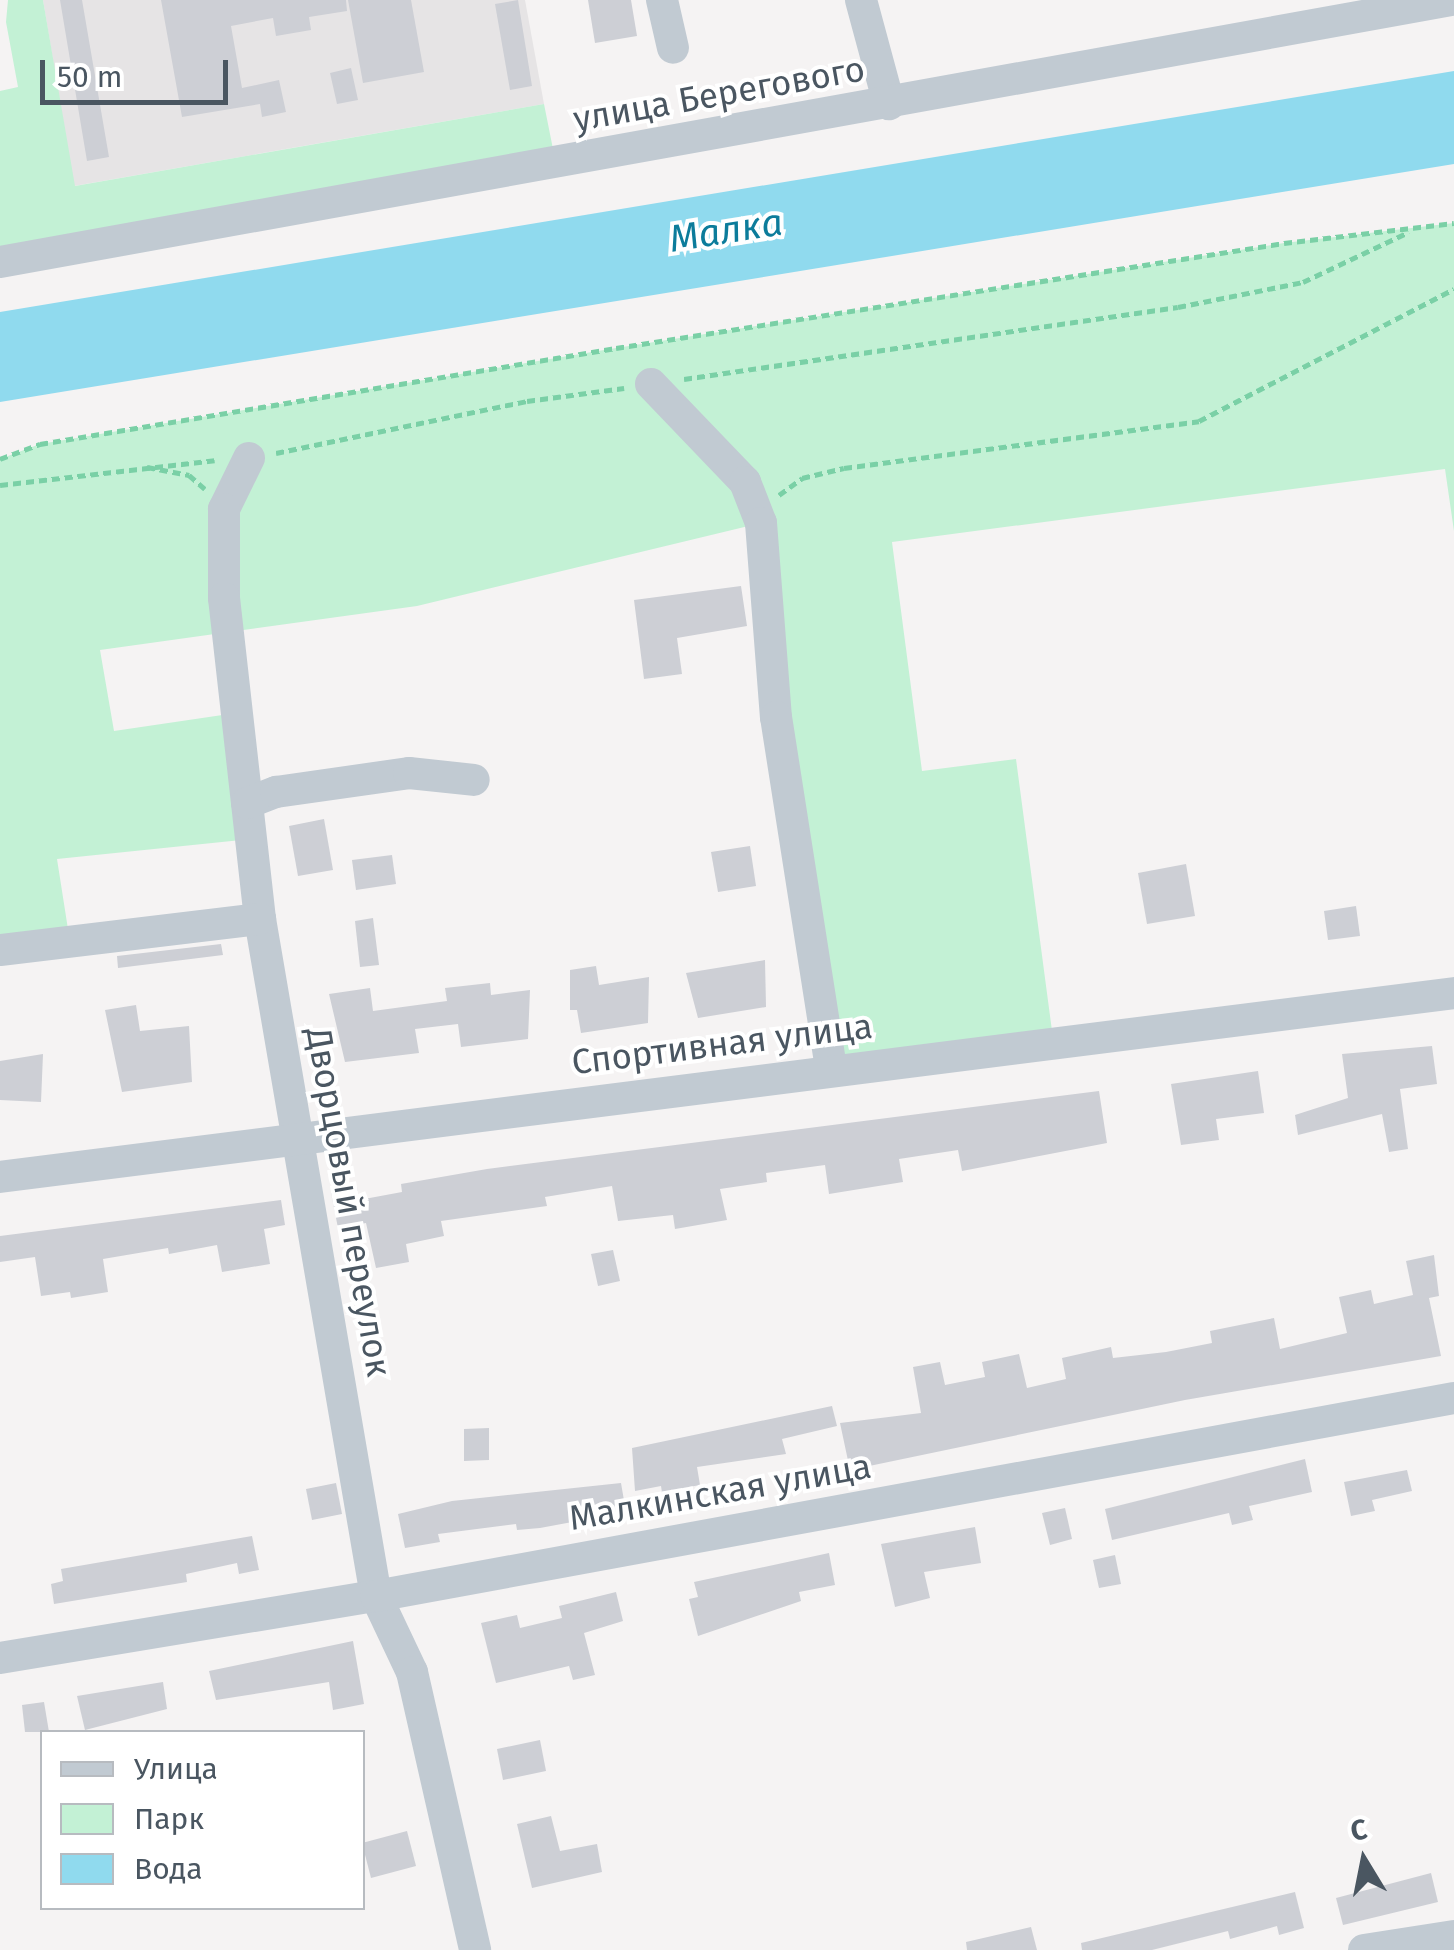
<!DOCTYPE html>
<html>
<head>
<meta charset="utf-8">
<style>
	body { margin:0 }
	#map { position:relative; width:1454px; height:1950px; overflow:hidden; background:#f5f3f3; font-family:"Fira Sans",sans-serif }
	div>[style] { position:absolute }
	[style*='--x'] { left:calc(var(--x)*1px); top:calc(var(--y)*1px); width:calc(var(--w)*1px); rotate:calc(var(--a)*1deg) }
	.education>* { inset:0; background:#e6e4e5 }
	.green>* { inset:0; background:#c3f1d5 }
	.water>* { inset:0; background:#90daee }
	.building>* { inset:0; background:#cdcfd5 }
	.path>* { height:5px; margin-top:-2.5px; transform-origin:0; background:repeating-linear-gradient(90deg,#7ad0a6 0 8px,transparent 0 13px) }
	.minor>* { height:32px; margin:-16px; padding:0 16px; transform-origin:16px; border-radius:16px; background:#c1cad2 }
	span { translate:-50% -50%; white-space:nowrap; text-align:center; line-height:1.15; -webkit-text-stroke:8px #fff; paint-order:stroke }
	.street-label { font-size:35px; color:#4a5661 }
	.water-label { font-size:38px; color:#0c7c9b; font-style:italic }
	.legend { position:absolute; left:40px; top:1730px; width:325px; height:180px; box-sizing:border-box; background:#fff; border:2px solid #b7bbc0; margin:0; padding:12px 18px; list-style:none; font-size:30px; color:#4a5661 }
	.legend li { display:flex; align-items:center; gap:20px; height:50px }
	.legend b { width:50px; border:2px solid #b7bbc0 }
	.north { position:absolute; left:1314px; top:1810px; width:100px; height:100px; -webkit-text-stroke:8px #fff; paint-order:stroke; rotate:350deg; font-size:28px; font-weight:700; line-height:40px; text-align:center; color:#4a5661 }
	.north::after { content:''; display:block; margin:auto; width:35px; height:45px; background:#4a5661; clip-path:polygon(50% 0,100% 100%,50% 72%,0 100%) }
	.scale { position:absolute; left:40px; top:60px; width:188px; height:45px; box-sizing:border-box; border:5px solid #4a5661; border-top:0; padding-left:12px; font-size:30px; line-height:35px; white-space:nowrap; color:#4a5661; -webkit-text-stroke:8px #fff; paint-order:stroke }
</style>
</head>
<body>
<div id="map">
	<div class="education">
		<div style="clip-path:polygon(43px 0,525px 0,544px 104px,74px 186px)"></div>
	</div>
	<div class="green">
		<div style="clip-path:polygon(8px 0,43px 0,75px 186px,544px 104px,556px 164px,0 262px,0 91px,18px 87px,6px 22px)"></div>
		<div style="clip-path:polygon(1454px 223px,1454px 531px,1445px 469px,892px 542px,922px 771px,1016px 759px,1054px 1046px,831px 1069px,761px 523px,417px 606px,100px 650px,114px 731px,236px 713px,251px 839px,57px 859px,70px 942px,0 950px,0 459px,40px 444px,616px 348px,1284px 243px)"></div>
	</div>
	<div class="water">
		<div style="clip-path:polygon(1454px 71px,1454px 164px,0 402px,0 312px)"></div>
	</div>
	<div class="building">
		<div style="clip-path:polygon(60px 0,82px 0,109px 157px,87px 161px)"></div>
		<div style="clip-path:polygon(161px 0,346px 0,347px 11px,309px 17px,311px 30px,276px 36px,273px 18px,231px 26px,242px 88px,279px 80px,286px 112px,262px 117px,260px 104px,182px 117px)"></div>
		<div style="clip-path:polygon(348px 0,411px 0,424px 72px,363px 83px)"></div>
		<div style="clip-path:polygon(518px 0,532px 86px,510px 90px,495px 4px)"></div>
		<div style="clip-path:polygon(588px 0,631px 0,637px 36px,595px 43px)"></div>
		<div style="clip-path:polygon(351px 68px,358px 100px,337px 104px,330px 73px)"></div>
		<div style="clip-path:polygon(741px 586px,747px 626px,677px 638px,682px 674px,644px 679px,634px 600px)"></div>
		<div style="clip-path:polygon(324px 819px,333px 870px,298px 876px,289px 826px)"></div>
		<div style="clip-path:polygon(750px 846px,756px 886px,718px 892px,711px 852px)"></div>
		<div style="clip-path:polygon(392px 855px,396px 884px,356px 890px,352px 860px)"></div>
		<div style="clip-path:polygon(1186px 864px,1195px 916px,1147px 924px,1138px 873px)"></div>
		<div style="clip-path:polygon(1356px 906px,1360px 936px,1328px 940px,1324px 911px)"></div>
		<div style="clip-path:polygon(373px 918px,379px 965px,360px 967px,355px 921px)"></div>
		<div style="clip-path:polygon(221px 944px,223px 955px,118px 968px,117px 956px)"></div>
		<div style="clip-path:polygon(765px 960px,766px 1007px,698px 1018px,686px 973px)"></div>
		<div style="clip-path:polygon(596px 966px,599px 985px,649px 977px,648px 1023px,581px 1033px,577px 1010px,570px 1010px,570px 970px)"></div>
		<div style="clip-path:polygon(490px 983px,491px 995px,530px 990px,528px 1039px,461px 1047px,458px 1024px,415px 1029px,419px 1053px,345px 1062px,329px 994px,370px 988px,373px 1011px,447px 1001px,445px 988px)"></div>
		<div style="clip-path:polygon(136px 1005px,140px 1031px,189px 1026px,192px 1082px,122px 1092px,105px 1010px)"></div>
		<div style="clip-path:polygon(1432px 1046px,1437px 1084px,1400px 1089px,1408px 1149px,1389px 1152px,1382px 1114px,1298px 1135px,1295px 1115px,1348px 1098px,1342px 1054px)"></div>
		<div style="clip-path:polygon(43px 1054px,41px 1102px,0 1100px,0 1061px)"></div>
		<div style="clip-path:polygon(1258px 1071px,1264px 1113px,1216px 1119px,1219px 1140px,1181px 1145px,1171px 1084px)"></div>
		<div style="clip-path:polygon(1099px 1091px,1107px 1143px,962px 1171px,958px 1150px,899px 1159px,903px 1182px,829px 1194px,825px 1165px,766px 1173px,767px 1182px,720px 1189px,727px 1220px,675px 1229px,673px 1215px,618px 1221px,612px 1186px,545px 1197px,547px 1206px,441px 1221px,444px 1236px,406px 1244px,409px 1262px,376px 1268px,366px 1223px,338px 1228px,331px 1193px,357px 1187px,359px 1200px,402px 1192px,401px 1184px,487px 1169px)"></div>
		<div style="clip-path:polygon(281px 1200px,285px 1225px,264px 1229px,270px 1264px,222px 1272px,217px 1245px,169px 1254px,168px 1248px,103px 1259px,108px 1292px,71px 1298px,70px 1292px,41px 1296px,35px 1257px,0 1262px,0 1236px)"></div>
		<div style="clip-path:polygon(613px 1250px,620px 1281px,598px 1286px,591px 1254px)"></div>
		<div style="clip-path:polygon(1434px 1255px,1439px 1296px,1429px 1298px,1441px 1356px,1185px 1400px,850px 1470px,840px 1423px,921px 1413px,913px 1367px,940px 1362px,945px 1385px,985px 1377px,982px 1362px,1019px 1354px,1027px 1388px,1066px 1379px,1062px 1358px,1111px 1347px,1113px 1358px,1166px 1352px,1212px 1343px,1210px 1331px,1274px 1318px,1280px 1349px,1347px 1333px,1339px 1297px,1371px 1290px,1374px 1304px,1413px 1295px,1406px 1261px)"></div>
		<div style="clip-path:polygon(832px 1406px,837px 1426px,782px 1439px,786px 1454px,697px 1467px,700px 1485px,689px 1487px,691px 1501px,664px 1506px,661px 1486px,635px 1491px,632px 1448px)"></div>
		<div style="clip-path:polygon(489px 1428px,489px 1460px,464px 1461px,464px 1429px)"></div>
		<div style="clip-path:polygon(1305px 1459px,1312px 1492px,1249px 1506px,1253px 1520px,1232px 1525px,1229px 1513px,1112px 1540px,1105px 1509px)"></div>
		<div style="clip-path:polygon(1407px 1470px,1412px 1491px,1372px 1500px,1375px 1511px,1351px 1516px,1344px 1482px)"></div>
		<div style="clip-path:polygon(336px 1483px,342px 1514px,312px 1520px,306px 1489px)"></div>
		<div style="clip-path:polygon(621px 1483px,626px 1512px,540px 1528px,517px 1530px,516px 1524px,438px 1534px,440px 1542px,405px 1548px,398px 1514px,452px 1501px)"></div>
		<div style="clip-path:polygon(1065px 1508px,1072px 1539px,1050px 1545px,1042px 1513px)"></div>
		<div style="clip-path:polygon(975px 1527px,981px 1563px,924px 1572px,930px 1598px,895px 1607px,881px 1544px)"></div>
		<div style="clip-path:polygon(252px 1536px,259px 1570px,239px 1574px,237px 1563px,186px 1574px,187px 1582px,54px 1604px,51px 1584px,63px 1581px,61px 1569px)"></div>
		<div style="clip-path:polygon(829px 1553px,835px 1585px,799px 1592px,801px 1601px,698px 1636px,689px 1599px,698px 1597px,694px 1582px)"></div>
		<div style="clip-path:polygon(1115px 1555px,1121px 1584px,1099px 1588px,1093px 1560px)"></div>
		<div style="clip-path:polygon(616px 1592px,623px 1621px,584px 1633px,595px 1675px,573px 1680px,569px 1666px,496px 1683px,481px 1623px,517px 1615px,520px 1628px,562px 1618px,559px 1606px)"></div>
		<div style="clip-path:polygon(353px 1641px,364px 1704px,333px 1710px,329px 1682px,216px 1700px,209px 1671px)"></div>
		<div style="clip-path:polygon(163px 1682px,167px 1709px,85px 1730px,77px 1696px)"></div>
		<div style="clip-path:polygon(44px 1702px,49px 1732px,25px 1732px,22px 1705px)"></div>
		<div style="clip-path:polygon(540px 1740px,546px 1771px,503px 1780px,497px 1749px)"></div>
		<div style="clip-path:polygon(551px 1816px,560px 1851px,597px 1844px,602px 1872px,532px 1888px,517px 1824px)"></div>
		<div style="clip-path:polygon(407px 1831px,416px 1866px,371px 1878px,362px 1843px)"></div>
		<div style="clip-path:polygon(1431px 1873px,1438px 1902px,1343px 1925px,1336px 1898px)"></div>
		<div style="clip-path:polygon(1295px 1892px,1304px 1928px,1279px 1935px,1277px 1926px,1230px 1939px,1228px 1931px,1152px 1950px,1082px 1950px,1081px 1943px)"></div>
		<div style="clip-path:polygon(1031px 1927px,1037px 1950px,967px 1950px,966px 1942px)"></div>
	</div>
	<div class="path">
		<div style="--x:684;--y:379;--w:499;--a:-8.3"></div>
		<div style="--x:1178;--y:307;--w:127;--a:-11.3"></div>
		<div style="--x:1303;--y:282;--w:117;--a:-25.3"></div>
		<div style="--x:276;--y:453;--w:256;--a:-11.7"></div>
		<div style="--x:527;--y:401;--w:98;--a:-7.6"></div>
		<div style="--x:0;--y:459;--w:43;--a:-20.6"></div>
		<div style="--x:40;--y:444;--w:584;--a:-9.46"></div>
		<div style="--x:616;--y:348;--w:676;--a:-8.93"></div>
		<div style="--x:1284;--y:243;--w:171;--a:-6.7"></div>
		<div style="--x:147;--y:467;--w:43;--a:10.8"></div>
		<div style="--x:189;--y:475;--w:21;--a:41"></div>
		<div style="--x:0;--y:485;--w:216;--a:-6.6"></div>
		<div style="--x:779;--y:495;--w:29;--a:-36"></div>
		<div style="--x:802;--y:478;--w:43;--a:-13.4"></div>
		<div style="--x:844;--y:468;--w:358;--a:-7.5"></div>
		<div style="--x:1199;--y:421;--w:287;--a:-27.4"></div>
	</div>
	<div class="minor">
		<div style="--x:662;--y:0;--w:49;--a:77.1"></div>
		<div style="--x:861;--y:0;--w:108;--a:74.9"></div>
		<div style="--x:0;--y:262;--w:1475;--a:-10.23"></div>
		<div style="--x:651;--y:384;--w:136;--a:46.2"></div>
		<div style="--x:745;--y:482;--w:44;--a:68.7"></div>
		<div style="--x:761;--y:523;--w:195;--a:85.6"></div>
		<div style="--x:776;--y:717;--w:356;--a:81.1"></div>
		<div style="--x:249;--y:458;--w:57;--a:116.1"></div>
		<div style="--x:224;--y:509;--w:89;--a:90"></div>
		<div style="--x:224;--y:598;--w:323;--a:83.6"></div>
		<div style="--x:260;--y:919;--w:687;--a:80.28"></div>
		<div style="--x:376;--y:1596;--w:84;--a:64.7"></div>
		<div style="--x:412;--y:1672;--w:285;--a:77.2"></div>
		<div style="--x:247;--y:803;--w:31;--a:-21"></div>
		<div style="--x:276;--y:792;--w:134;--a:-8.1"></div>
		<div style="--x:409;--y:773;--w:65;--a:6.1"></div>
		<div style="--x:0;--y:950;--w:262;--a:-6.8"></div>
		<div style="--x:0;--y:1177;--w:1466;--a:-7.21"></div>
		<div style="--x:0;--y:1658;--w:381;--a:-9.4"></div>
		<div style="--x:376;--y:1596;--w:1096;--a:-10.41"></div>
		<div style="--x:1364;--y:1950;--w:91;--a:-8.8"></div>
	</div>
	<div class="street-label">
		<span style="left:719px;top:94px;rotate:-10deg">улица Берегового</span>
		<span style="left:722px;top:1044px;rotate:-7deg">Спортивная улица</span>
		<span style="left:349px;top:1202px;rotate:80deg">Дворцовый переулок</span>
		<span style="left:720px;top:1492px;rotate:-10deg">Малкинская улица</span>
	</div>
	<div class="water-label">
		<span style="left:726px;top:231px;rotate:-9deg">Малка</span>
	</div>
	<ul class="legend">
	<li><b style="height:12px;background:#c1cad2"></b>Улица</li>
	<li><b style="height:28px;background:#c3f1d5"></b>Парк</li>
	<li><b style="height:28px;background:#90daee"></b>Вода</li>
	</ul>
	<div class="north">С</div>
	<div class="scale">50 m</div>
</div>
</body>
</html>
